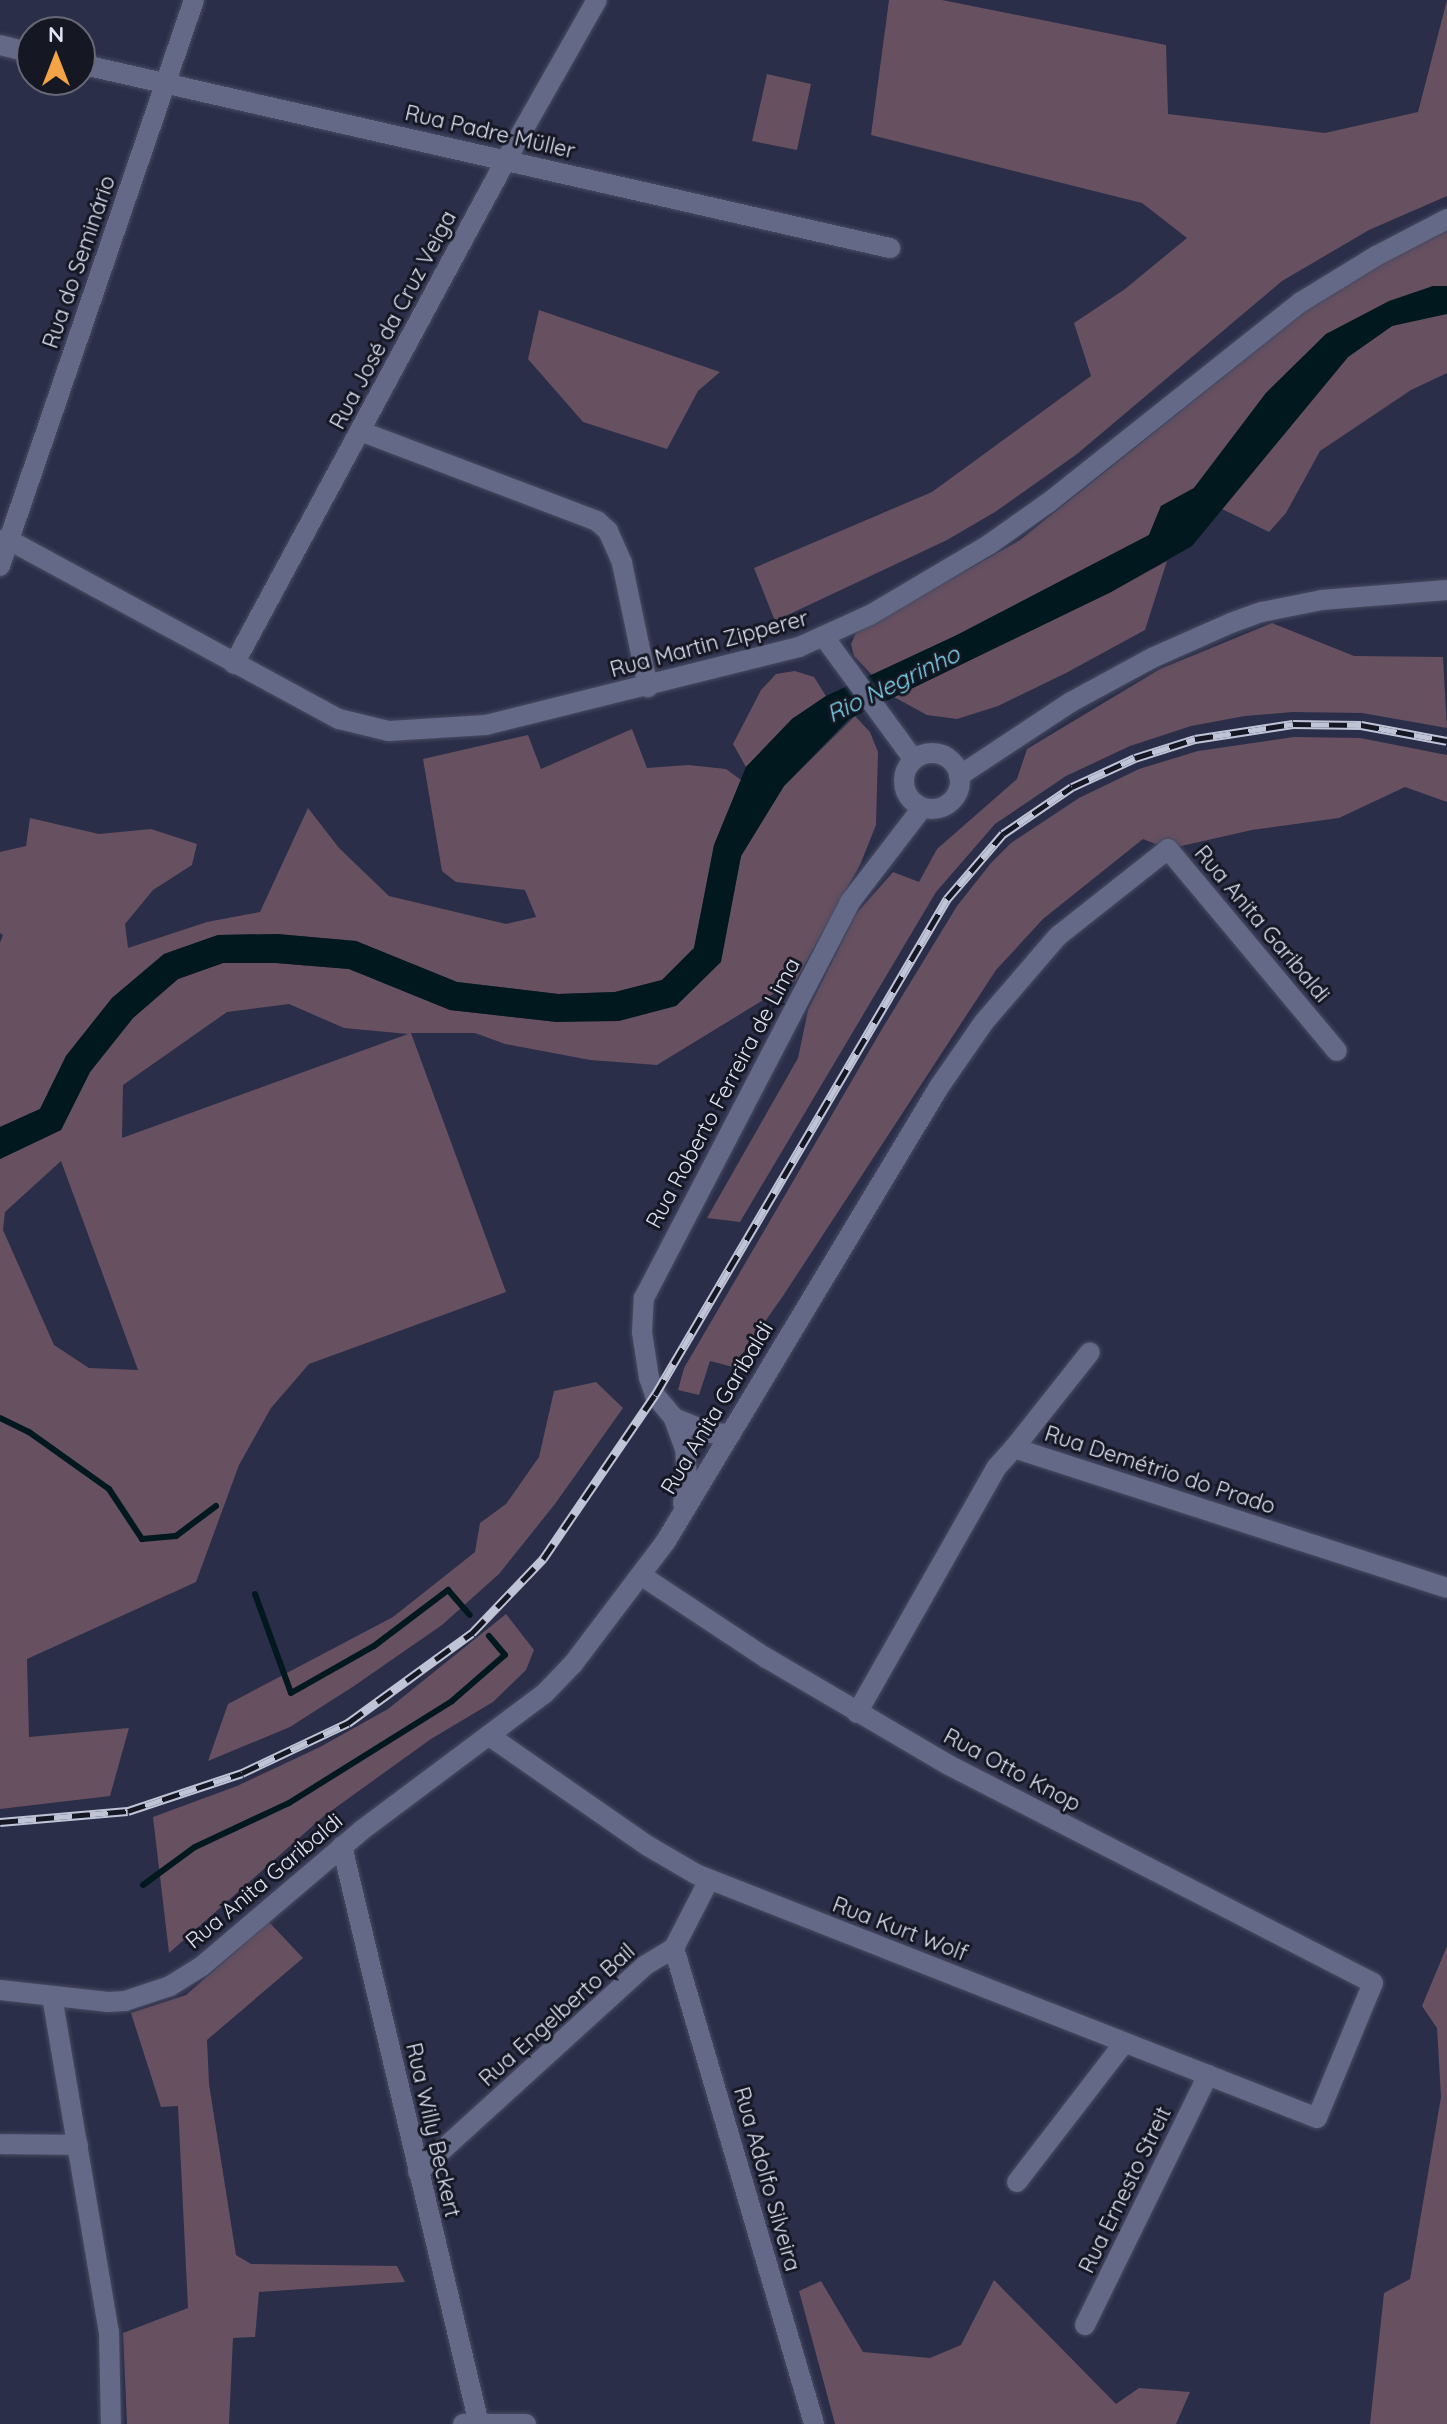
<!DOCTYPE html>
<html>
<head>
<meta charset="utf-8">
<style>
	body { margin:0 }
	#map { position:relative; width:1447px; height:2424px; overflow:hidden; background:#2a2e48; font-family:Quicksand,sans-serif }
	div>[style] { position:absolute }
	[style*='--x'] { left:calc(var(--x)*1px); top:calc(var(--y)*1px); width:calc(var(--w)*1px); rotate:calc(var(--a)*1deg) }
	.green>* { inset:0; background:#675060 }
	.water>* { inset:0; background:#00181e }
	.stream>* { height:6px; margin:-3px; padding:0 3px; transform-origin:3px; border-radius:3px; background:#00181e }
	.roads { filter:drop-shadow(0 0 2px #484b61) drop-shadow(0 0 2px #484b61) }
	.minor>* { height:20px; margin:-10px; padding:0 10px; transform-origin:10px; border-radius:10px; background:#636987 }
	.minor>.ring { margin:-10px; padding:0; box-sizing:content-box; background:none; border:20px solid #636987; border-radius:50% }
	.rail>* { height:9px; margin-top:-4.5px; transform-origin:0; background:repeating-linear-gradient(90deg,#151723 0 18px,#c0c4d7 0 36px); box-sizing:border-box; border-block:2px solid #c0c4d7 }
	span { translate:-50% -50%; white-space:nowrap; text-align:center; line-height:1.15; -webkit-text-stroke:6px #151723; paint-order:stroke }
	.street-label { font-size:22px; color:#dfe3f4 }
	.water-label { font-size:24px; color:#80daf1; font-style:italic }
	.north { position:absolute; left:16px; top:16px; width:80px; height:80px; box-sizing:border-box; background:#151723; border:2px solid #666977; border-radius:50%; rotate:0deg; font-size:22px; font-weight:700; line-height:32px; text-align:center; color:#dfe3f4 }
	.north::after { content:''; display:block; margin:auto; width:28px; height:36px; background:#f4a345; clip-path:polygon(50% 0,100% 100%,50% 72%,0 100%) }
</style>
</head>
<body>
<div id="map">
	<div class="green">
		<div style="clip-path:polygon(889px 0,942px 0,1166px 45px,1168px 114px,1325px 133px,1418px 112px,1447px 0,1447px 196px,1369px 230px,1282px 281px,1077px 454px,995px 512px,947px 540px,775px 621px,754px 568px,932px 492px,1091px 376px,1074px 323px,1125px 289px,1187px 238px,1142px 203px,871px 135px)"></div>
		<div style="clip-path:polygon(767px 74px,811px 84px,797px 150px,752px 141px)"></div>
		<div style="clip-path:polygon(1447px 231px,1447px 286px,1433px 286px,1326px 334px,1266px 393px,1194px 488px,1161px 506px,1149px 535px,957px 635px,872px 675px,854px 656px,851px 644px,856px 633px,1020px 540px,1337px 286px)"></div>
		<div style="clip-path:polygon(539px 310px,720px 372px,698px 391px,667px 449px,583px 422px,528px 359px)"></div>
		<div style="clip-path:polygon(1432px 314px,1447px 314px,1447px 373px,1411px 390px,1320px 451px,1286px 513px,1269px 532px,1222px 509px,1348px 357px,1392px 326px)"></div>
		<div style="clip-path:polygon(1167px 561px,1145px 630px,1066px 673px,998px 706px,957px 719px,927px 715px,894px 697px,1111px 592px)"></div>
		<div style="clip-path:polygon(1272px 623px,1354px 656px,1443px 657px,1447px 728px,1362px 713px,1293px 712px,1245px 716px,1191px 726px,1130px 746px,1066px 776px,995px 824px,936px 892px,740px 1222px,707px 1218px,798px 1058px,808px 1010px,856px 914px,893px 872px,919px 882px,937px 849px,1017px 779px,1027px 749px,1160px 669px)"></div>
		<div style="clip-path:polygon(795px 671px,814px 677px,826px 696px,792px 719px,746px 767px,733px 744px,761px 690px,776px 674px)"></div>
		<div style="clip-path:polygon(evenodd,855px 716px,870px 732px,878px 752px,876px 825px,860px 865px,796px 980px,657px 1065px,590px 1060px,505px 1044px,475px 1033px,411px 1033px,506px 1292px,309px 1364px,271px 1408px,239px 1465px,196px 1582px,27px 1659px,29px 1737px,129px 1728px,110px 1796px,0 1809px,0 1159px,61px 1130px,90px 1072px,133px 1018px,178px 979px,223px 963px,276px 963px,349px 969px,450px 1010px,557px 1022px,720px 962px,741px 856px,784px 786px,855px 716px,289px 1004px,344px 1028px,408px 1034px,122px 1138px,123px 1085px,227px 1012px,289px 1004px,855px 716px,61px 1161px,138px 1370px,89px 1368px,54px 1345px,3px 1230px,5px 1212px,61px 1161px)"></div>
		<div style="clip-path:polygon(632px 729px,647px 768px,688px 765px,726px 769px,741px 780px,714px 845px,694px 948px,662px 980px,615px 992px,558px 994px,457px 982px,356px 941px,277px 934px,218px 935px,164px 954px,112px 998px,66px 1056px,40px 1109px,0 1127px,0 943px,3px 935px,0 933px,0 852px,26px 846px,30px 818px,99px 834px,151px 829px,197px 844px,192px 865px,153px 890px,125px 924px,128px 948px,207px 922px,260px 912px,308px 808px,339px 848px,389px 896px,506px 924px,536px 917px,525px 890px,456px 882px,442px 871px,423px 759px,528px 735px,541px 769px)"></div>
		<div style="clip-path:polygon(1294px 737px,1360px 738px,1447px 755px,1447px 802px,1405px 787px,1339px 818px,1252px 830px,1168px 849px,1143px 839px,1043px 919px,996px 970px,783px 1296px,733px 1367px,710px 1361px,699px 1395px,678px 1390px,684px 1368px,882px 1029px,957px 906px,991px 863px,1011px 843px,1079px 798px,1139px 769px,1198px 751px)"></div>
		<div style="clip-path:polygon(596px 1382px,623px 1408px,555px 1504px,499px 1574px,442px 1625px,354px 1686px,290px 1727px,208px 1761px,228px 1704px,393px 1617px,475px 1552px,480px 1523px,506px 1504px,539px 1457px,554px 1391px)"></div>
		<div style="clip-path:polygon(506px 1614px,534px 1650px,526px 1670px,493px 1702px,431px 1739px,324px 1816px,169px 1953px,153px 1817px,237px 1786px,320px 1747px,388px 1709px)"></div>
		<div style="clip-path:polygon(269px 1922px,303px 1958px,207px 2040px,209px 2084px,236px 2255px,251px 2264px,397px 2266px,405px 2282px,259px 2292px,255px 2337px,233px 2338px,229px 2424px,127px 2424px,123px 2333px,188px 2308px,178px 2106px,161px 2107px,131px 2013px,186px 1995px)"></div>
		<div style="clip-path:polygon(1447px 1946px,1447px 2424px,1370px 2424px,1384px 2293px,1410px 2279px,1441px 2097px,1437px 2028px,1422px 2006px)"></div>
		<div style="clip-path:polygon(994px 2280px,1116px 2404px,1139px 2388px,1190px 2392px,1176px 2424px,835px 2424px,799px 2291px,821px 2281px,863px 2352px,930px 2358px,961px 2345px)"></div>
	</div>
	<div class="water">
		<div style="clip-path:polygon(1433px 286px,1447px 286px,1447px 314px,1392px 326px,1348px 357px,1192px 546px,1111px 592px,849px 719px,784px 786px,741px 856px,721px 962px,676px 1006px,619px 1021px,557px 1022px,450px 1010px,349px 969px,276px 963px,223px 963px,178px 979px,133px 1018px,90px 1072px,61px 1130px,0 1159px,0 1127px,40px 1109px,66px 1056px,112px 998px,164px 954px,218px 935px,277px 934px,356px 941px,457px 982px,558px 994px,615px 992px,662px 980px,694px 948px,714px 845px,746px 767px,792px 719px,826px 696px,957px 635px,1149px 535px,1161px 506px,1194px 488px,1266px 393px,1326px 334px,1389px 301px)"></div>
	</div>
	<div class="stream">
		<div style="--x:0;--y:1418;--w:32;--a:26"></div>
		<div style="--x:29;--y:1432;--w:98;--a:35.5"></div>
		<div style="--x:109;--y:1489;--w:60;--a:56.6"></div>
		<div style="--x:142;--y:1539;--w:34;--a:-5"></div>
		<div style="--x:176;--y:1536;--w:50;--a:-36.9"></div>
		<div style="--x:255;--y:1594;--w:105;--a:70"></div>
		<div style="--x:291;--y:1693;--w:95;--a:-29.5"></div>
		<div style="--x:374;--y:1646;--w:93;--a:-37.1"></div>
		<div style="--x:448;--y:1590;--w:33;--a:49"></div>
		<div style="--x:143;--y:1885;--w:64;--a:-36.2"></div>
		<div style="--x:195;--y:1847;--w:104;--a:-25.1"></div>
		<div style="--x:289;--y:1803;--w:192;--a:-32"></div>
		<div style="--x:452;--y:1701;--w:70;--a:-41"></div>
		<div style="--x:505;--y:1655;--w:25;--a:-130"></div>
	</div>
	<div class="roads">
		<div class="minor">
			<div style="--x:0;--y:45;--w:33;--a:14"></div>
			<div style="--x:80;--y:64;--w:831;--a:12.8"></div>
			<div style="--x:360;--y:431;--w:254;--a:20.8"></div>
			<div style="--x:597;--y:521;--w:15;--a:42"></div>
			<div style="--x:608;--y:531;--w:35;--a:66"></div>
			<div style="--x:622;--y:563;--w:127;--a:78.2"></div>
			<div style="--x:0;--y:540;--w:9;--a:0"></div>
			<div style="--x:9;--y:540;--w:375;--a:28.5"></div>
			<div style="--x:339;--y:719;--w:51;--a:13.5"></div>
			<div style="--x:389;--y:731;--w:97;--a:-3.5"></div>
			<div style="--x:486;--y:725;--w:323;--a:-14"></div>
			<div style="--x:799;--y:647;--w:78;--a:-24.3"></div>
			<div style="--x:870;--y:615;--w:139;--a:-30.6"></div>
			<div style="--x:990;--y:544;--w:71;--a:-35.3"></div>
			<div style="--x:1048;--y:503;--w:323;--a:-38.5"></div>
			<div style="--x:1301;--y:302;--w:88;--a:-31.5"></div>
			<div style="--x:1376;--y:256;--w:80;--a:-27.5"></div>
			<div style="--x:0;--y:566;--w:598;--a:-71.08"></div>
			<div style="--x:824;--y:637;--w:152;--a:53.8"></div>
			<div style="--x:234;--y:664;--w:573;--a:-61.65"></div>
			<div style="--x:506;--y:160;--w:184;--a:-60.4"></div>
			<div class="ring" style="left:904px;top:753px;width:36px;height:36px"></div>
			<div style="--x:959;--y:776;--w:134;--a:-33.5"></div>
			<div style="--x:1071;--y:702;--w:92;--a:-28.5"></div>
			<div style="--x:1152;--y:658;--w:86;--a:-23.9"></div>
			<div style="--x:1231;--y:623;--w:33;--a:-20"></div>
			<div style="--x:1262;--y:612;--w:61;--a:-11.3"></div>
			<div style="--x:1322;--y:600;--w:125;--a:-4.6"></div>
			<div style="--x:674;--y:1418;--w:40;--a:22"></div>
			<div style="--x:711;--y:1433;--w:20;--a:3"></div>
			<div style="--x:1014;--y:1448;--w:122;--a:-51.6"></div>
			<div style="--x:683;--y:1503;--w:21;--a:-79"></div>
			<div style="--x:687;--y:1482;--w:33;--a:-93"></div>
			<div style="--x:685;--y:1449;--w:33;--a:-110"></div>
			<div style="--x:674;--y:1418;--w:30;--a:-130"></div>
			<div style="--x:655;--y:1395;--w:18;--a:-109"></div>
			<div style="--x:649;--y:1378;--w:47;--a:-98.7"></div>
			<div style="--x:642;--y:1332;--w:34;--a:-87"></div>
			<div style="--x:644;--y:1298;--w:446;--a:-62.5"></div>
			<div style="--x:850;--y:902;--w:118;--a:-52.5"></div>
			<div style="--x:857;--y:1713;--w:282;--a:-60.4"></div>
			<div style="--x:996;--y:1468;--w:27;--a:-48"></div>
			<div style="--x:1014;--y:1448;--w:455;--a:17.9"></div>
			<div style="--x:491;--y:1737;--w:191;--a:34.8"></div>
			<div style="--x:648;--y:1846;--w:56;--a:30.3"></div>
			<div style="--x:696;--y:1874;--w:667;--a:21.45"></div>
			<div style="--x:1317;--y:2118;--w:146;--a:-67.5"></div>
			<div style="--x:1373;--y:1983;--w:479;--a:-152.8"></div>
			<div style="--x:947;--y:1764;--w:210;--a:-149.6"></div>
			<div style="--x:766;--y:1658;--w:149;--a:-146.5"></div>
			<div style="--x:342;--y:1846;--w:594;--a:76.67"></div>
			<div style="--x:674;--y:1948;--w:496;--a:73.6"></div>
			<div style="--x:0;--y:1990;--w:109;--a:6.3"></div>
			<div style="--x:108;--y:2002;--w:17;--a:-3"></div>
			<div style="--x:125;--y:2001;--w:47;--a:-18.4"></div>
			<div style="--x:170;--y:1986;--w:36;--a:-32"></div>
			<div style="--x:201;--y:1967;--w:211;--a:-40.4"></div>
			<div style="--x:362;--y:1830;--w:227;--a:-36.8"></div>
			<div style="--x:544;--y:1694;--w:42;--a:-46"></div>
			<div style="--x:573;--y:1664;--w:154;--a:-52.9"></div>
			<div style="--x:666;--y:1541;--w:530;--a:-58.98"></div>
			<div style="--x:939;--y:1087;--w:79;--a:-55.3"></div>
			<div style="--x:984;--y:1022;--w:113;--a:-49.3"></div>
			<div style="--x:1058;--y:936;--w:140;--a:-38.3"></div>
			<div style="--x:1168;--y:849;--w:263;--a:50.1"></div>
			<div style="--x:52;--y:1996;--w:341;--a:80.4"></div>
			<div style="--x:109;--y:2332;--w:92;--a:88.8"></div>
			<div style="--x:0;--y:2144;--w:78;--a:0.7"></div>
			<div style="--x:418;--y:2172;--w:306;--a:-42.3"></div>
			<div style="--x:644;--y:1966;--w:35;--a:-31"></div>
			<div style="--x:674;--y:1948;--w:76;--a:-62.8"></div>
			<div style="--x:1017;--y:2182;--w:175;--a:-52.4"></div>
			<div style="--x:1085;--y:2325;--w:279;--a:-63.8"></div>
			<div style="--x:463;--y:2424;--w:63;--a:0"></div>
		</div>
	</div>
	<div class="rail">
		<div style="--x:0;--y:1822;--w:128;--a:-4.9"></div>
		<div style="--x:128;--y:1811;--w:120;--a:-18.4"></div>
		<div style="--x:242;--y:1773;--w:117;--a:-25.3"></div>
		<div style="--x:348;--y:1723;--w:153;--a:-36"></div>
		<div style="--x:472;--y:1633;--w:103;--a:-46.2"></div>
		<div style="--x:543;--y:1559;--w:199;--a:-55.7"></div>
		<div style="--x:655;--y:1395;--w:576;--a:-59.51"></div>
		<div style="--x:947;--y:899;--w:86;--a:-49.3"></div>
		<div style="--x:1003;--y:834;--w:83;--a:-34.3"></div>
		<div style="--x:1072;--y:787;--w:69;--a:-24.7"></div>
		<div style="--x:1135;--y:758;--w:63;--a:-17.6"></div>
		<div style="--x:1195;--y:739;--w:99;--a:-8.7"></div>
		<div style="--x:1293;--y:724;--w:68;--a:0.8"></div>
		<div style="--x:1361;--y:725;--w:87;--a:10.5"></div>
	</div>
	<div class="street-label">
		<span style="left:490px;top:132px;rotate:13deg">Rua Padre Müller</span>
		<span style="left:79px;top:262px;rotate:-71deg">Rua do Seminário</span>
		<span style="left:393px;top:320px;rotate:-62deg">Rua José da Cruz Veiga</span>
		<span style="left:709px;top:644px;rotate:-15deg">Rua Martin Zipperer</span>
		<span style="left:1262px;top:924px;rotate:50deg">Rua Anita Garibaldi</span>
		<span style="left:723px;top:1093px;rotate:-62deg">Rua Roberto Ferreira de Lima</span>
		<span style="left:717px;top:1408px;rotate:-59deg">Rua Anita Garibaldi</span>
		<span style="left:1160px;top:1470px;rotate:18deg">Rua Demétrio do Prado</span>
		<span style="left:1012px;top:1770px;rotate:28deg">Rua Otto Knop</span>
		<span style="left:264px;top:1881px;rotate:-40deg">Rua Anita Garibaldi</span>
		<span style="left:900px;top:1929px;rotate:21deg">Rua Kurt Wolf</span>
		<span style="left:557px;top:2015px;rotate:-42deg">Rua Engelberto Bail</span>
		<span style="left:433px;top:2130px;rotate:77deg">Rua Willy Beckert</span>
		<span style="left:767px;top:2179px;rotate:74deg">Rua Adolfo Silveira</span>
		<span style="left:1125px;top:2190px;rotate:-64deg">Rua Ernesto Streit</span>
	</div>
	<div class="water-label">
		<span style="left:893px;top:684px;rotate:-26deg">Rio Negrinho</span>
	</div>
	<div class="north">N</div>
</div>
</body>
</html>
